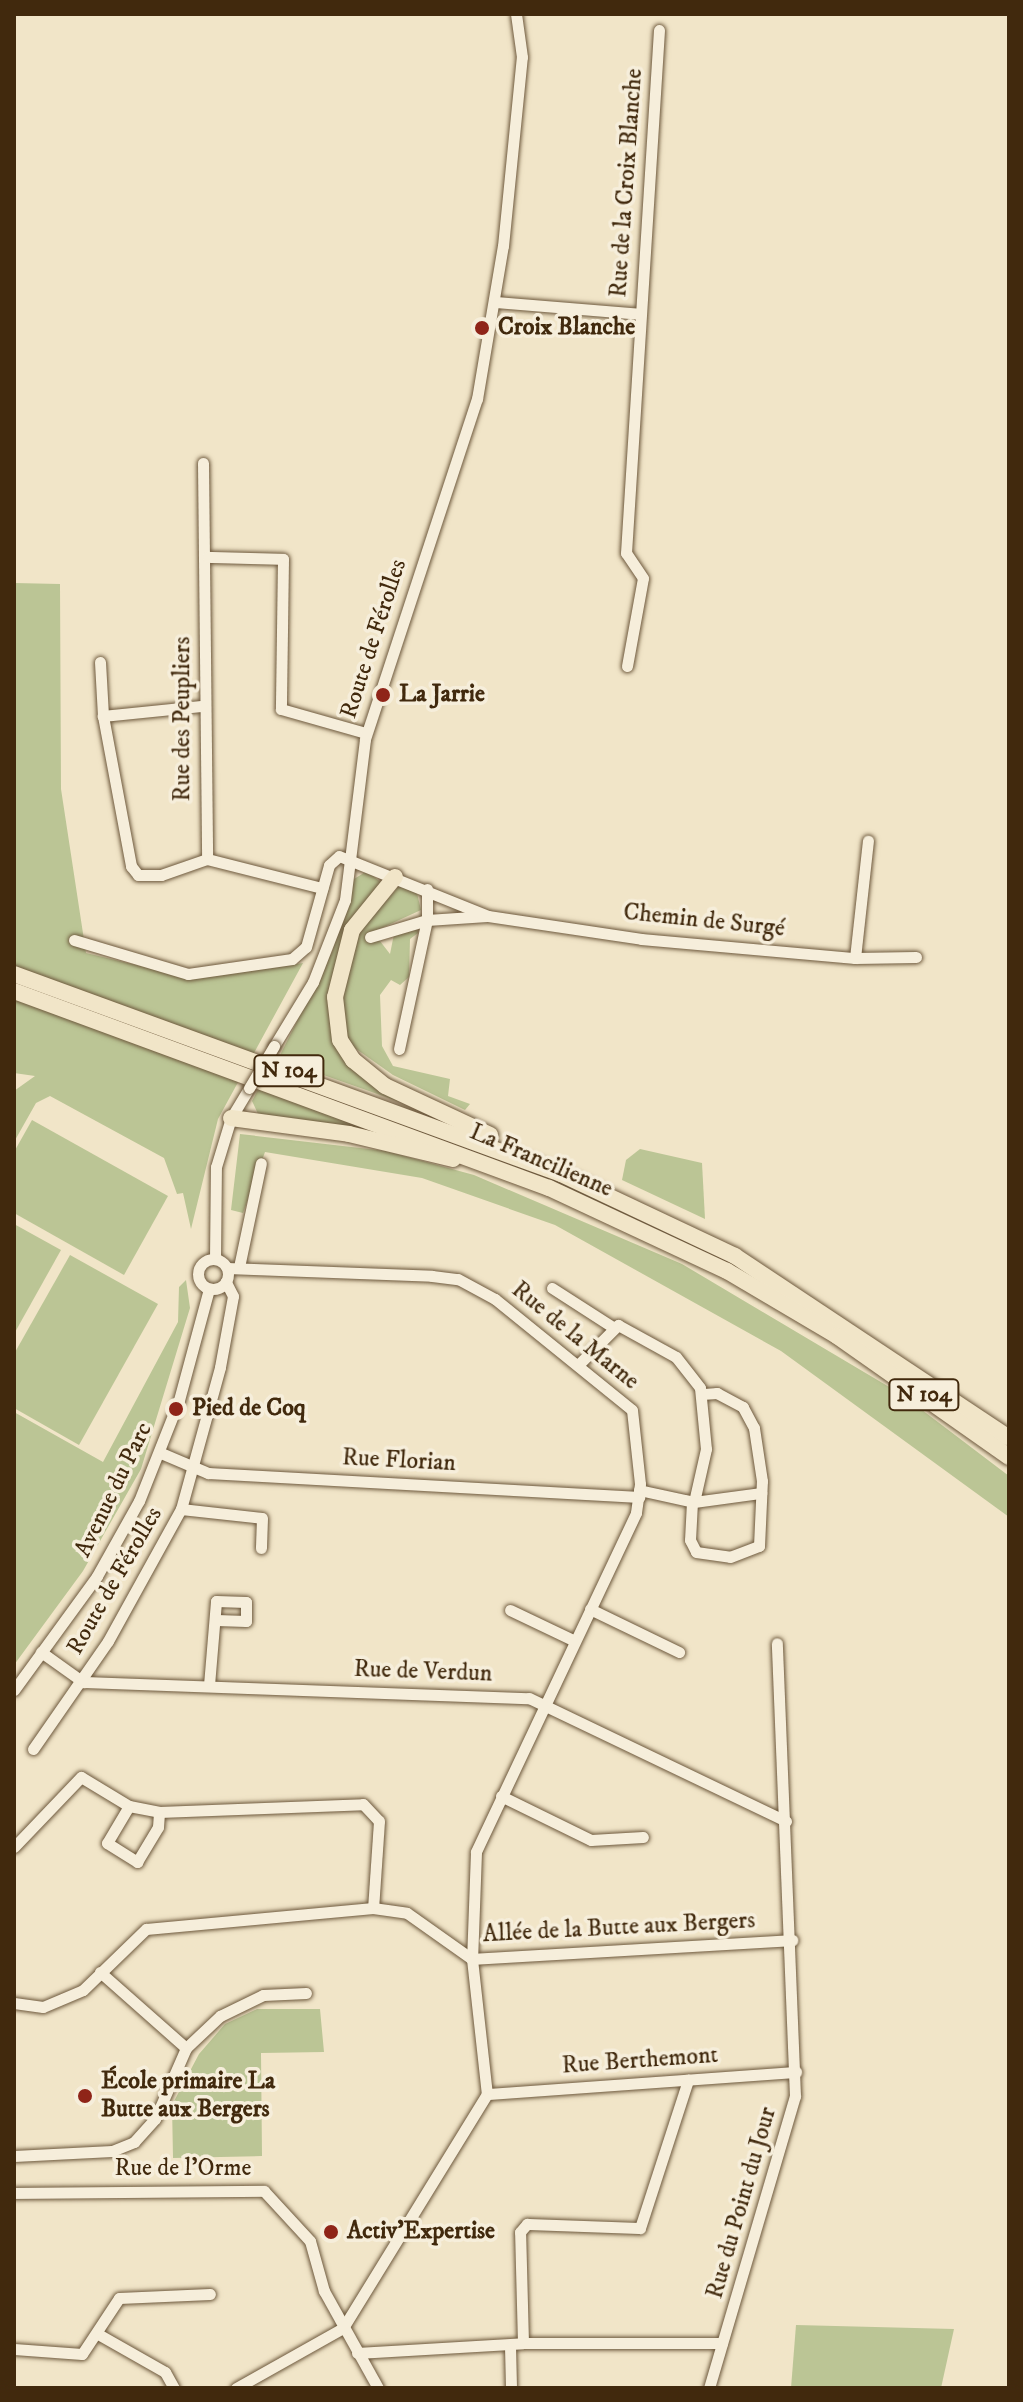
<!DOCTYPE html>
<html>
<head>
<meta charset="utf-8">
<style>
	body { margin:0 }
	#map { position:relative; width:1023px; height:2402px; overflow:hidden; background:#f1e5c8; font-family:"IM FELL DW Pica",serif }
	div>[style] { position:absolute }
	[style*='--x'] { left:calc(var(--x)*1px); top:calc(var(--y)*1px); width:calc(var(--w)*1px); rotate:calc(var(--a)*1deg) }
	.green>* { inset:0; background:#bbc595 }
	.roads { filter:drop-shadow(0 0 2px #6d583c) drop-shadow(0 0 2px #6d583c) }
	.minor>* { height:11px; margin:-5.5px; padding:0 5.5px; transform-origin:5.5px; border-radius:5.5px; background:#f6eedb }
	.minor>.ring { margin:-5.5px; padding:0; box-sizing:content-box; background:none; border:11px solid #f6eedb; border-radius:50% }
	.highway>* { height:16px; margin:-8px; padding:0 8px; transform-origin:8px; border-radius:8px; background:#f1e5c8 }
	.bridges { filter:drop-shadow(0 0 2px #6d583c) drop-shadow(0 0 2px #6d583c) }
	.minor-bridge>* { height:11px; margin:-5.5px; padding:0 5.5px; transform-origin:5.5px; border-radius:5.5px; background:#f6eedb }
	.dots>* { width:22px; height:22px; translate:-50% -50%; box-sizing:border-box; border:4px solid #f6eedb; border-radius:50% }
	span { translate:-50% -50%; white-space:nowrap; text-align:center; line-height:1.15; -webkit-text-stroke:7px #f6eedb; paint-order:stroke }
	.shield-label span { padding:2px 6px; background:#f6eedb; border:2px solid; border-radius:6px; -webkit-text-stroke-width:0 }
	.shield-label { font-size:22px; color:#41290d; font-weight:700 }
	.street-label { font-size:24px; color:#41290d }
	.poi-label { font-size:24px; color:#41290d; font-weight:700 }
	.left { translate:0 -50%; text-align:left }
	.frame { position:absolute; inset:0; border:16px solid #41290d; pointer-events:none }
</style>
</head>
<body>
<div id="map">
	<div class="green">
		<div style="clip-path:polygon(14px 583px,60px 584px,61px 789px,86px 953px,195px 979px,303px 963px,218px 1119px,191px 1229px,183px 1193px,177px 1194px,164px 1158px,50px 1096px,36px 1103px,14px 1142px,14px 1091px,35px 1076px,14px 1073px)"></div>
		<div style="clip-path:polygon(367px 871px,384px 885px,354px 920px,337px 1040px,403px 1103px,278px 1059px,332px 952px,354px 879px)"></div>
		<div style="clip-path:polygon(400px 885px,416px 889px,421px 910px,373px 932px,390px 954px,394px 934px,417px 927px,418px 933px,410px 939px,409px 977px,400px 985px,391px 980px,380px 995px,382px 1046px,393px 1066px,450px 1079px,448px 1096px,470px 1104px,465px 1110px,393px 1075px,352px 1046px,339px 1019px,356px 935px)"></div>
		<div style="clip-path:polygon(259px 1088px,410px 1144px,259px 1116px,252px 1101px)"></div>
		<div style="clip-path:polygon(32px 1120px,168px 1196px,124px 1275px,14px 1213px,14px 1152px)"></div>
		<div style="clip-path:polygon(240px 1134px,386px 1151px,474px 1175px,682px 1264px,901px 1394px,1009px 1476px,1009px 1517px,781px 1351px,555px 1225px,422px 1178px,265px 1152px,243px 1213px,231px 1210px)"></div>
		<div style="clip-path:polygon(640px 1149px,702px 1163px,705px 1219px,622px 1180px,626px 1160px)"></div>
		<div style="clip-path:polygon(14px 1224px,61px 1250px,14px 1334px)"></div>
		<div style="clip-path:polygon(70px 1255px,158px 1304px,79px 1445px,14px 1408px,14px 1354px)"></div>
		<div style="clip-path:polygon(186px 1280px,190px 1308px,141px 1469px,83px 1571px,14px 1665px,14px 1412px,103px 1462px,178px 1322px,179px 1287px)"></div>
		<div style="clip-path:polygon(257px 2009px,320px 2009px,324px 2052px,261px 2053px,262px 2156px,173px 2158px,172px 2105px,199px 2054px,225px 2024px)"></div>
		<div style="clip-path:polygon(796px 2325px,954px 2329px,941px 2388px,791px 2388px)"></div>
	</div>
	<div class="roads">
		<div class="minor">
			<div style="--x:495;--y:302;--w:145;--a:4.7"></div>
			<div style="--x:203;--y:463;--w:396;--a:89.4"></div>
			<div style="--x:208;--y:557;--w:75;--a:1.5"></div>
			<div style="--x:283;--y:559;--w:150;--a:90.8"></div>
			<div style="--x:281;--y:709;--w:88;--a:15.8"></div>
			<div style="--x:100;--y:662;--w:54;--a:86.8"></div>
			<div style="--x:627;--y:666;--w:89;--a:-79.7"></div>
			<div style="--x:643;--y:578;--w:30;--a:-124"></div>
			<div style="--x:626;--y:553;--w:524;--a:-86.39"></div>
			<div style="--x:201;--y:706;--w:99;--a:174.2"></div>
			<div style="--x:103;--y:716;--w:153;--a:79.4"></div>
			<div style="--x:131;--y:866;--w:11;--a:52"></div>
			<div style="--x:138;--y:875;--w:23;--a:0"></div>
			<div style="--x:161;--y:875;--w:49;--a:-19.2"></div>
			<div style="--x:207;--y:859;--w:119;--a:14.2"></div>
			<div style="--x:370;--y:937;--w:59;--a:-16.6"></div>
			<div style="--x:427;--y:920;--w:60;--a:-3.8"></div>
			<div style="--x:74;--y:940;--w:119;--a:16.6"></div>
			<div style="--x:188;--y:974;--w:105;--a:-8.2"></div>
			<div style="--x:292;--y:959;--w:18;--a:-41"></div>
			<div style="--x:306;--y:947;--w:85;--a:-74.3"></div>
			<div style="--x:329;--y:865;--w:13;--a:-42"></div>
			<div style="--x:339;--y:856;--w:161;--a:21.9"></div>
			<div style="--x:488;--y:916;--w:155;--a:8.5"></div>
			<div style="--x:641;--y:939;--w:215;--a:5.1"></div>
			<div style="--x:855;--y:958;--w:61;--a:-0.9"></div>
			<div style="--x:855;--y:958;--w:118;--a:-83.7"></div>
			<div style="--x:274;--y:1046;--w:75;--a:-58.6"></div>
			<div style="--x:313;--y:982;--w:88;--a:-68.7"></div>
			<div style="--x:345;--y:900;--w:162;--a:-82.9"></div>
			<div style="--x:365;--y:739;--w:358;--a:-71.8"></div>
			<div style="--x:477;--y:399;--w:155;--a:-80.4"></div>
			<div style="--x:503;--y:246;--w:190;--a:-84.3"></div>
			<div style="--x:522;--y:57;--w:43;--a:-97.9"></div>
			<div style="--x:399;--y:1049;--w:132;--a:-77.8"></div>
			<div style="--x:427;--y:920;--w:31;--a:-90"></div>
			<div style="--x:215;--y:1258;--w:91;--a:-89.4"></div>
			<div style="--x:216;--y:1167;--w:51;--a:-73"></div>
			<div style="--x:231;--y:1118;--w:35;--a:-59"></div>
			<div class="ring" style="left:198px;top:1259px;width:19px;height:19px"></div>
			<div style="--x:239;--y:1267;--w:106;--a:-78.1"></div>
			<div style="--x:227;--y:1268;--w:205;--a:2.2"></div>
			<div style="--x:432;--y:1276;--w:26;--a:7"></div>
			<div style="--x:458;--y:1279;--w:42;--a:28.4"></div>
			<div style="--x:495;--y:1299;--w:176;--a:39"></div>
			<div style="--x:632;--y:1410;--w:74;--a:83.8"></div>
			<div style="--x:640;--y:1484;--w:29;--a:98"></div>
			<div style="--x:636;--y:1513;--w:375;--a:115.3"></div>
			<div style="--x:476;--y:1852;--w:107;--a:92.1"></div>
			<div style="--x:472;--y:1959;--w:136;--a:83.7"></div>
			<div style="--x:487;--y:2094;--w:275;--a:121.6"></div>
			<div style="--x:343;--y:2328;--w:123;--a:150.7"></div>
			<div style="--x:552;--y:1288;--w:70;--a:32.8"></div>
			<div style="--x:580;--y:1363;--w:54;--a:-45"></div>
			<div style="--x:618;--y:1325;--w:66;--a:28.9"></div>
			<div style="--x:676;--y:1357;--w:39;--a:52"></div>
			<div style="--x:700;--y:1388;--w:61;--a:84.4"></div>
			<div style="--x:706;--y:1449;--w:54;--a:102.8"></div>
			<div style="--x:161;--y:1453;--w:51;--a:23.1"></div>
			<div style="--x:208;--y:1473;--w:432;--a:3.2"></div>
			<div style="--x:639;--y:1490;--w:56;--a:12.3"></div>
			<div style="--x:694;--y:1502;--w:68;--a:-7.7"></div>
			<div style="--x:692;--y:1502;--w:38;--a:93"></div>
			<div style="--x:690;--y:1540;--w:13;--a:63"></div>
			<div style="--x:696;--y:1552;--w:34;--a:8"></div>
			<div style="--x:730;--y:1557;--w:31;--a:-21"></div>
			<div style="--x:759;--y:1546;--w:65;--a:-87.4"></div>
			<div style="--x:762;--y:1481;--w:54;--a:-98.6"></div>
			<div style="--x:754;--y:1428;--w:24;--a:-118"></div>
			<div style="--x:743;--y:1407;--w:30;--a:-152"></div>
			<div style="--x:717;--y:1393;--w:16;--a:176"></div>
			<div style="--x:181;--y:1509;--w:81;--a:6.3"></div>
			<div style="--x:262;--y:1518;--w:30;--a:92"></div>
			<div style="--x:590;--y:1609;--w:99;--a:25.8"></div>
			<div style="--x:510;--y:1610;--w:72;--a:25.5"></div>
			<div style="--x:41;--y:1652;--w:52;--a:35.5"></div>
			<div style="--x:83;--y:1682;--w:446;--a:2.1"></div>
			<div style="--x:529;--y:1698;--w:285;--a:25.6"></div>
			<div style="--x:209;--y:1685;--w:84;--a:-85.2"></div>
			<div style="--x:216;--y:1601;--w:30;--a:2"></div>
			<div style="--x:246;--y:1602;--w:19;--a:90"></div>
			<div style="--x:246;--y:1621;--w:30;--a:-178"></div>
			<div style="--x:14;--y:1690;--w:141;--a:-53.9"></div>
			<div style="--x:97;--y:1576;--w:86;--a:-60.8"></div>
			<div style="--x:139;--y:1501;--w:109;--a:-68.4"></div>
			<div style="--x:179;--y:1400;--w:115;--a:-74.9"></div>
			<div style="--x:33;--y:1749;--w:131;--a:-55.2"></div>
			<div style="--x:108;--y:1641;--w:151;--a:-61.1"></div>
			<div style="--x:181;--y:1509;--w:147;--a:-74.6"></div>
			<div style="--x:220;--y:1367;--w:72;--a:-79.6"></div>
			<div style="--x:233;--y:1296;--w:16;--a:-117"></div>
			<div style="--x:501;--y:1796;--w:100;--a:26.1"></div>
			<div style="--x:591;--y:1840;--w:52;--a:-3.3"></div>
			<div style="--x:129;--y:1806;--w:43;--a:120.7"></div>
			<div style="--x:107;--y:1843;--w:36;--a:32"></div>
			<div style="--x:137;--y:1862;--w:41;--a:-59"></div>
			<div style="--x:158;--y:1827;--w:15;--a:-86"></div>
			<div style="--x:14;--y:1847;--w:97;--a:-46.3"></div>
			<div style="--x:81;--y:1777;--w:56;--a:31.1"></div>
			<div style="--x:129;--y:1806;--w:31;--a:11"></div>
			<div style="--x:159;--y:1812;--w:204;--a:-2.2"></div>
			<div style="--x:363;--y:1804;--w:23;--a:47"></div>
			<div style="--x:379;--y:1821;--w:87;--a:93.9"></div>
			<div style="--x:100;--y:1972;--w:115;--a:41.5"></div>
			<div style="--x:14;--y:2003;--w:29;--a:8"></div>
			<div style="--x:43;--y:2007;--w:43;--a:-23"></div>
			<div style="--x:83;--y:1990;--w:88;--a:-44.1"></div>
			<div style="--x:146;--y:1929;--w:228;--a:-5.3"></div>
			<div style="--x:373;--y:1908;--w:34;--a:8"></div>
			<div style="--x:407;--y:1913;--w:80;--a:35.3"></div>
			<div style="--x:472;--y:1959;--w:321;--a:-3.4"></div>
			<div style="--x:487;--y:2094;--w:310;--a:-4.1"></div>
			<div style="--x:14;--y:2156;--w:98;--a:-2.9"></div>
			<div style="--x:112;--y:2151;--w:24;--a:-22"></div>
			<div style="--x:134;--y:2142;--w:31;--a:-48"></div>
			<div style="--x:155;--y:2119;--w:77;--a:-66.4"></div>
			<div style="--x:186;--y:2048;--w:47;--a:-43.3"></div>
			<div style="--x:220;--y:2016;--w:48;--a:-26"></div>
			<div style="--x:263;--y:1995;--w:43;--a:-2.7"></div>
			<div style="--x:14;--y:2193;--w:250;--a:-0.5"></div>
			<div style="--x:264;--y:2191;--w:68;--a:47.4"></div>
			<div style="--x:310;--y:2241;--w:52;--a:74.4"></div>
			<div style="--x:324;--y:2291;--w:111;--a:60.9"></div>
			<div style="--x:98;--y:2334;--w:77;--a:29.6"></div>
			<div style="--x:165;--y:2372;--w:18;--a:61"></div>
			<div style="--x:523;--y:2343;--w:111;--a:-91.5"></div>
			<div style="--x:520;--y:2232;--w:11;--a:-49"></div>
			<div style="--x:527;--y:2224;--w:113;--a:2"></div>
			<div style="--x:640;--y:2228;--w:156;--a:-72"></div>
			<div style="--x:510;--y:2346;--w:42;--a:88.6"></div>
			<div style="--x:14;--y:2349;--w:68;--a:4.2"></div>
			<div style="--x:82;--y:2354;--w:67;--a:-56.5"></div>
			<div style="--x:119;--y:2298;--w:91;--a:-2.5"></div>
			<div style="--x:357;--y:2353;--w:166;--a:-3.4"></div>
			<div style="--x:523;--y:2343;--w:199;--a:0"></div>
			<div style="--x:709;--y:2388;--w:304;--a:-73.6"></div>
			<div style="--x:795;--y:2096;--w:453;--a:-92.3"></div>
		</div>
		<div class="highway">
			<div style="--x:395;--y:877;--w:68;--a:129.1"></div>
			<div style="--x:352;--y:930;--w:69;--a:104.2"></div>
			<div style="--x:335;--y:997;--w:43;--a:83.4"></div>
			<div style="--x:340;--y:1040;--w:24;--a:57"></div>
			<div style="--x:353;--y:1060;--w:41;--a:39.1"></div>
			<div style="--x:385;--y:1086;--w:116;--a:25"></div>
			<div style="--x:14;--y:974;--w:582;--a:20.08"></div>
			<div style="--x:561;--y:1174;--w:192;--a:25.2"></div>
			<div style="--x:735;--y:1256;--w:329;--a:33.6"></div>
			<div style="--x:14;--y:991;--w:570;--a:20.21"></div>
			<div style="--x:549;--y:1188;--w:196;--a:25"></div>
			<div style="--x:727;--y:1271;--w:128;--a:30.6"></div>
			<div style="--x:837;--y:1336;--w:210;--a:35.1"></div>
			<div style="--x:231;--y:1118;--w:119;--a:7.7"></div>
			<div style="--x:349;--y:1134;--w:107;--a:13.5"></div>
		</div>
	</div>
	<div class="bridges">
		<div class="minor-bridge">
			<div style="--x:249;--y:1088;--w:49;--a:-59.2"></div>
		</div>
	</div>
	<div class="dots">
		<div style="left:482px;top:328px;background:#8f2418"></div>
		<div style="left:383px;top:695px;background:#8f2418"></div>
		<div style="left:176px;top:1409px;background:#8f2418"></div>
		<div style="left:85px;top:2096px;background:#8f2418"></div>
		<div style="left:331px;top:2232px;background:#8f2418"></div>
	</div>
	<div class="shield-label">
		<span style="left:289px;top:1071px">N 104</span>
		<span style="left:924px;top:1395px">N 104</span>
	</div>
	<div class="street-label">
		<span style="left:627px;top:183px;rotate:-86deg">Rue de la Croix Blanche</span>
		<span style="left:374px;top:639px;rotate:-72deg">Route de Férolles</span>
		<span style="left:183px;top:719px;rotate:-90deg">Rue des Peupliers</span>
		<span style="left:704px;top:921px;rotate:6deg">Chemin de Surgé</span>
		<span style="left:541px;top:1161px;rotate:23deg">La Francilienne</span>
		<span style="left:575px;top:1336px;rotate:39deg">Rue de la Marne</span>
		<span style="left:399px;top:1461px;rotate:3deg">Rue Florian</span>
		<span style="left:114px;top:1490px;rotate:-64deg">Avenue du Parc</span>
		<span style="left:115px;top:1581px;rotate:-60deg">Route de Férolles</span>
		<span style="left:423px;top:1672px;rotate:2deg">Rue de Verdun</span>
		<span style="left:619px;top:1928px;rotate:-3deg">Allée de la Butte aux Bergers</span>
		<span style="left:640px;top:2061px;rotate:-4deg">Rue Berthemont</span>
		<span style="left:183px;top:2169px">Rue de l'Orme</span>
		<span style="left:742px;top:2203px;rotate:-74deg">Rue du Point du Jour</span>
	</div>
	<div class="poi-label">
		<span class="left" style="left:498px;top:328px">Croix Blanche</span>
		<span class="left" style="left:399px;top:695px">La Jarrie</span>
		<span class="left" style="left:192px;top:1409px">Pied de Coq</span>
		<span class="left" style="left:101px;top:2096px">École primaire La<br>Butte aux Bergers</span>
		<span class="left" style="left:347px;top:2232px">Activ'Expertise</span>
	</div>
	<div class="frame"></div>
</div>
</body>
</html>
